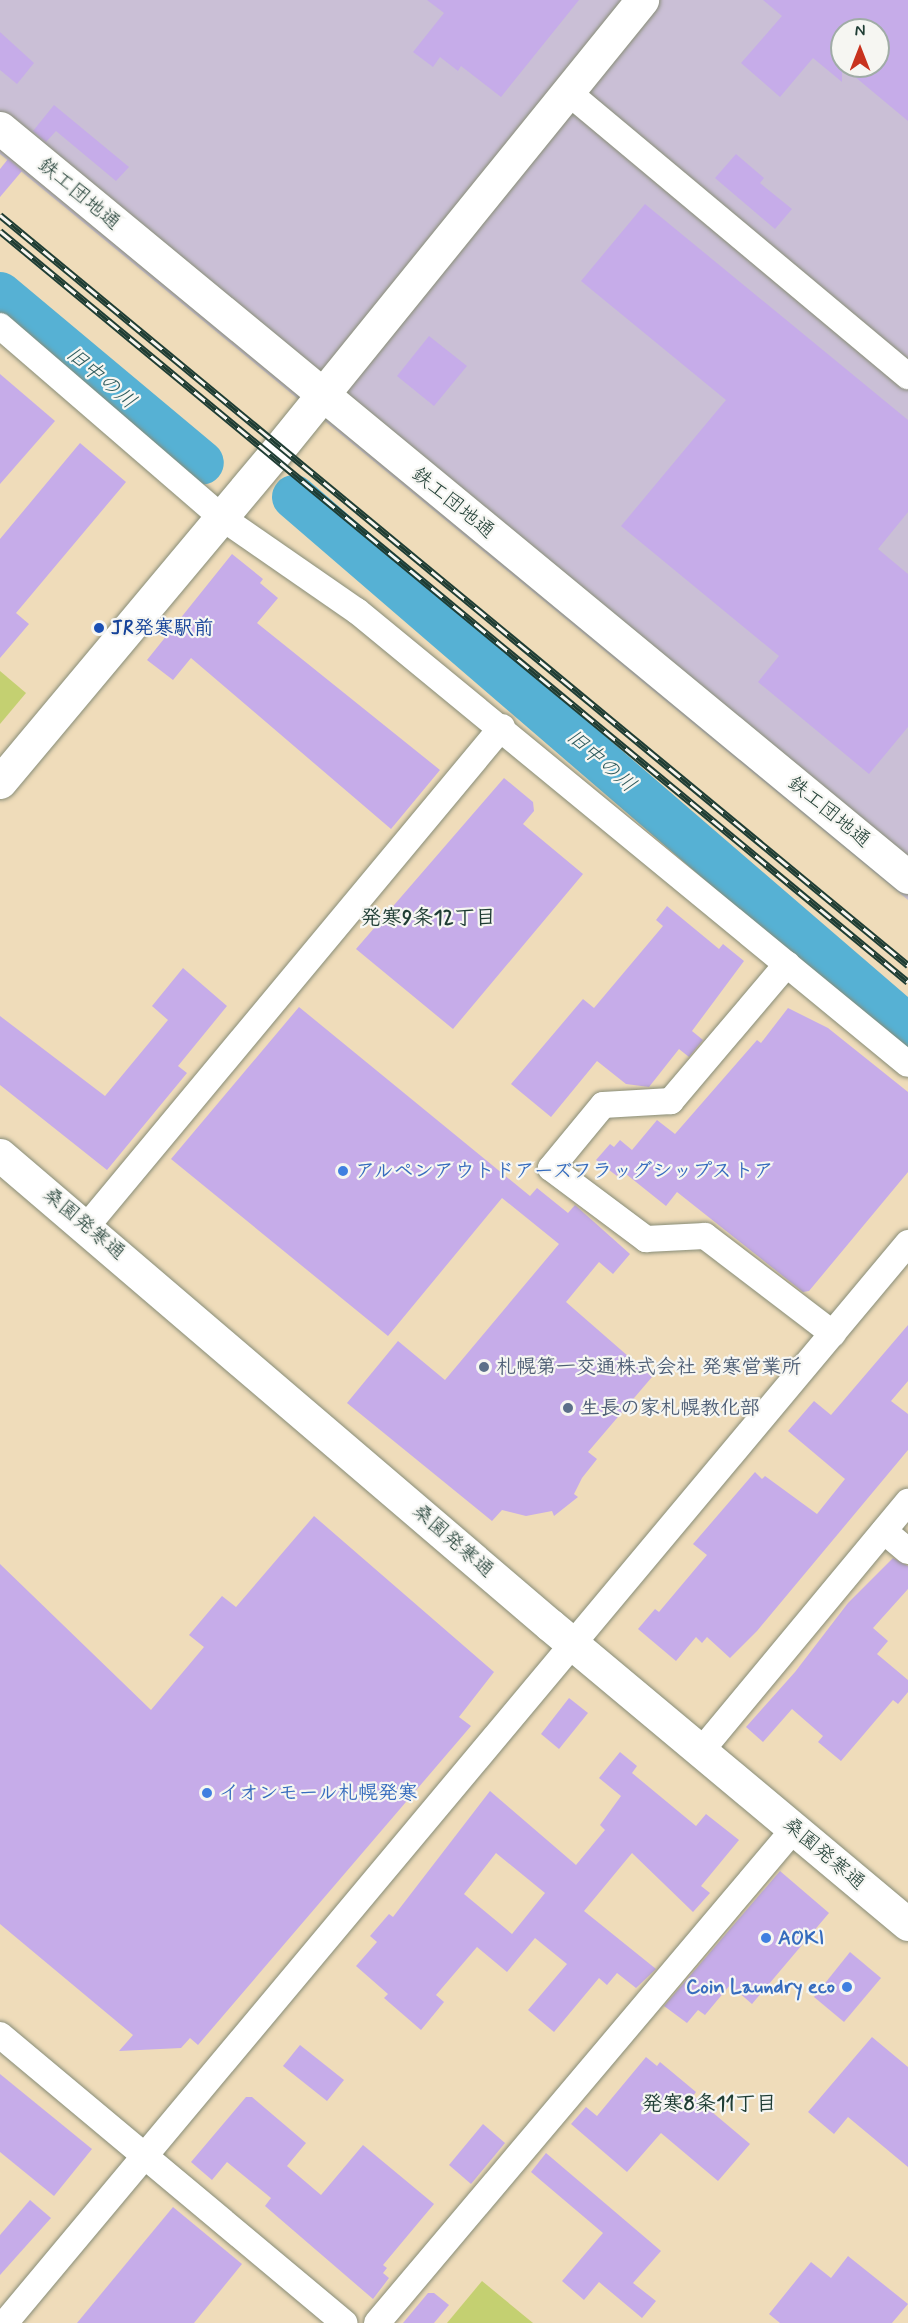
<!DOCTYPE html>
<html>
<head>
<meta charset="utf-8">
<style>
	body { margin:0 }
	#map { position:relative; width:908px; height:2323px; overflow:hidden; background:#efdcba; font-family:Mynerve,"Klee One",sans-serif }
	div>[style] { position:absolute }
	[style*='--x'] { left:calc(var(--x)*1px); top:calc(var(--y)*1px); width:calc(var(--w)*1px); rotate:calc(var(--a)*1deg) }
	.industrial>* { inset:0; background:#cabfd6 }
	.green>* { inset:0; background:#c4d071 }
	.river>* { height:44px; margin:-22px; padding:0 22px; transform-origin:22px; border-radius:22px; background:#56b1d4 }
	.building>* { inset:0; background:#c6ace9 }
	.roads { filter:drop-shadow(0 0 2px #878c77) drop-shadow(0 0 2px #878c77) }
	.street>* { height:26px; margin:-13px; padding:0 13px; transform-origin:13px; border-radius:13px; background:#fff }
	.secondary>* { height:33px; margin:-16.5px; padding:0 16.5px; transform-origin:16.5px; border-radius:16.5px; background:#fff }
	.rail>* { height:7px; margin-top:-3.5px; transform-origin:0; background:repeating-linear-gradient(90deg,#f6f6f2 0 14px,#1f3d34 0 28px); box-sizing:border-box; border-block:2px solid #1f3d34 }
	.dots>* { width:16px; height:16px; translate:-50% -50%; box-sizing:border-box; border:3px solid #f6f6f2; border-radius:50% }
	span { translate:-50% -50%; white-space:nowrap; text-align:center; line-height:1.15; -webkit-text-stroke:4.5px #f6f6f2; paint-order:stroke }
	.street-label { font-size:20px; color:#1f3d34 }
	.transit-label { font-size:20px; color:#164399; font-weight:700 }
	.left { translate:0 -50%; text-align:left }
	.shop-label { font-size:20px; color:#366cbe; font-weight:700 }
	.right { translate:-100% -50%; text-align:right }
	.service-label { font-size:20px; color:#4e5e75; font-weight:700 }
	.water-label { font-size:21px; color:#2d5a5c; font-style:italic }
	.neighbourhood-label { font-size:21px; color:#1f3d34; font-weight:700 }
	.north { position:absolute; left:830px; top:18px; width:60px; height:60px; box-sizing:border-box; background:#f6f6f2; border:2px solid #a0aca6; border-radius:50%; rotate:0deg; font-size:16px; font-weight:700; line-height:24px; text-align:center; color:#1f3d34 }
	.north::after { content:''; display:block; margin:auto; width:21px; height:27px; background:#c8321e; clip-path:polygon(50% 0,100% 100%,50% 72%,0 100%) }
</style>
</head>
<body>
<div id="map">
	<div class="industrial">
		<div style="clip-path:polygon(evenodd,0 0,908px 0,908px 900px,0 154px,0 0,842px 30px,878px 30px,878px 66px,842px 66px,842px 30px)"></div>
	</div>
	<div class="green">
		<div style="clip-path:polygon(0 671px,26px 693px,0 724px)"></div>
		<div style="clip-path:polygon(482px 2281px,533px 2323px,447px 2323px)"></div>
	</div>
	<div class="river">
		<div style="--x:0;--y:294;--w:263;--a:39.9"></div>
		<div style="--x:294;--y:497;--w:810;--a:40.75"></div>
	</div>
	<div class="building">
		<div style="clip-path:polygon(427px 0,579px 0,501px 97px,461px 66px,458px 71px,440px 57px,433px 67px,413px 52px,444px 13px)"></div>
		<div style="clip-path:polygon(evenodd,763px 0,908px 0,908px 121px,842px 66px,842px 82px,813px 58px,780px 97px,741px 63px,782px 16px,763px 0,842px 30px,878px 30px,878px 66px,842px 66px,842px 30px)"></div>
		<div style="clip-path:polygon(0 32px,34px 63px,17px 84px,0 70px)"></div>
		<div style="clip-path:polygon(54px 105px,129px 167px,116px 181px,56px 131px,46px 142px,33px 131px)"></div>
		<div style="clip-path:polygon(736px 154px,764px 178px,760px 183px,792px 209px,775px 229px,715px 178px)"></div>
		<div style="clip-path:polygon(8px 159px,22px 171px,0 197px,0 169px)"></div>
		<div style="clip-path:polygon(645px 204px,908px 420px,908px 512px,878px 549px,908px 574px,908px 727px,869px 774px,758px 682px,779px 656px,621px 526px,726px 400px,581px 281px)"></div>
		<div style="clip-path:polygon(429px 336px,467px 366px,434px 406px,397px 376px)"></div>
		<div style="clip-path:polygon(0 374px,55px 421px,0 484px)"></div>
		<div style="clip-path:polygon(80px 443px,126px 482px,16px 613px,29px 624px,0 658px,0 539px)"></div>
		<div style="clip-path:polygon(232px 554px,263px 579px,260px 583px,278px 598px,257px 623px,440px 770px,391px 829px,191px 658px,173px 680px,147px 660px)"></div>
		<div style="clip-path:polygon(504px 778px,533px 802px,534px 811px,523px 824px,583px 874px,453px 1029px,356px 949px)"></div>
		<div style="clip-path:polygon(667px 906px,719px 949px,723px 944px,744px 961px,692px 1031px,703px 1040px,689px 1057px,679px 1049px,649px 1087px,626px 1084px,597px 1061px,551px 1117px,511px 1084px,583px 999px,594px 1008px,663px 926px,656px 920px)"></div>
		<div style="clip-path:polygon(183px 968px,227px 1006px,178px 1066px,187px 1073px,107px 1170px,0 1085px,0 1016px,105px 1096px,168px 1020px,152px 1006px)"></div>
		<div style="clip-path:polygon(299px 1007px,530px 1196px,537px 1188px,568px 1213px,575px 1205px,630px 1254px,613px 1274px,599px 1262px,566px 1302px,652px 1377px,588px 1452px,597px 1459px,582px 1478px,574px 1494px,578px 1497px,554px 1516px,552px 1511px,526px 1516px,502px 1510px,492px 1521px,347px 1403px,398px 1341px,445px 1380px,559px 1244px,502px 1198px,388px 1336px,171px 1159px)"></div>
		<div style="clip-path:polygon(788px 1008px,828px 1028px,908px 1092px,908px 1172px,809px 1291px,803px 1292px,677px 1192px,666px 1206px,621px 1170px,617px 1176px,596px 1160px,610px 1144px,614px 1147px,620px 1140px,632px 1150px,657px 1120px,675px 1134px,757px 1040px,761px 1043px)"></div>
		<div style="clip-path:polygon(908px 1325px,908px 1381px,891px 1401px,908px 1414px,908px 1450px,757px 1631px,730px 1658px,707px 1637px,702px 1643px,696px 1637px,676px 1661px,638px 1629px,655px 1609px,659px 1612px,707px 1555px,693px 1544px,755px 1472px,762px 1479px,765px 1476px,817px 1514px,845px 1479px,788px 1431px,814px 1401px,831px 1415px)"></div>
		<div style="clip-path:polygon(314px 1516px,494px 1672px,459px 1717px,471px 1726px,198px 2045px,190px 2038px,181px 2048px,119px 2051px,133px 2035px,0 1924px,0 1564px,151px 1710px,204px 1647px,189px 1635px,222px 1596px,236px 1607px)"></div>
		<div style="clip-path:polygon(893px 1558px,908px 1566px,908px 1589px,873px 1628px,888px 1641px,877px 1654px,908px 1680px,908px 1692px,898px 1704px,893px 1700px,841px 1761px,818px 1742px,823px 1736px,792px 1709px,763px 1742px,746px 1727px,795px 1672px,848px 1603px)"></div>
		<div style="clip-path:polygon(569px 1698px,588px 1713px,559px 1749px,541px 1734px)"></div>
		<div style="clip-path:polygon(evenodd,620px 1752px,637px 1766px,632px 1773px,696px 1826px,706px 1814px,739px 1840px,701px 1886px,710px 1893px,693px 1912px,632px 1853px,584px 1911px,656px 1969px,636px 1988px,617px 1973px,607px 1985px,599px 1978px,554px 2032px,528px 2010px,567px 1964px,535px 1938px,507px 1972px,477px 1947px,436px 1995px,444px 2002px,421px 2030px,384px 1998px,388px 1994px,356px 1966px,377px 1942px,370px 1936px,389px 1914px,393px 1917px,490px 1791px,576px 1865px,605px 1830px,600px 1825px,621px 1796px,599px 1778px,620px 1752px,496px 1853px,545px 1893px,512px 1934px,464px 1894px,496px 1853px)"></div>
		<div style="clip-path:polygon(780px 1871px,829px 1913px,752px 2004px,730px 1985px,705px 2015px,698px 2010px,687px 2023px,664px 2006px)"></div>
		<div style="clip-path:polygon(850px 1952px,881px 1978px,844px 2022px,814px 1997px)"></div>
		<div style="clip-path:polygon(872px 2037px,908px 2067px,908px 2167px,848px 2117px,834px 2134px,808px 2112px)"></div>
		<div style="clip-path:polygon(300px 2045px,344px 2080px,327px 2101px,283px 2066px)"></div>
		<div style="clip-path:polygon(646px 2057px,657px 2066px,660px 2062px,696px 2092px,693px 2096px,750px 2144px,718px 2181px,661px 2133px,627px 2172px,571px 2124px,586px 2107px,597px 2116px)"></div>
		<div style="clip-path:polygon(0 2074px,92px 2149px,54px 2196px,0 2152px)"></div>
		<div style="clip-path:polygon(246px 2097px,252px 2097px,306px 2143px,287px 2166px,321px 2195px,363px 2145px,434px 2204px,383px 2265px,387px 2268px,383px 2273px,389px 2278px,373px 2299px,265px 2206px,271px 2198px,227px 2162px,212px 2180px,191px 2162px)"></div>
		<div style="clip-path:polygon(483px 2124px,505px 2143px,471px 2184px,449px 2165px)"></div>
		<div style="clip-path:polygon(546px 2153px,661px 2251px,633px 2283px,656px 2301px,642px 2318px,599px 2282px,584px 2300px,562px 2281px,603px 2233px,531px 2172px)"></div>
		<div style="clip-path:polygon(30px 2200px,51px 2218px,0 2275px,0 2235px)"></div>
		<div style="clip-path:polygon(173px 2207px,242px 2264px,194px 2323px,77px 2323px)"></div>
		<div style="clip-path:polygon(848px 2256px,908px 2304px,892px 2323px,780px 2323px,769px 2314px,811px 2262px,831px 2278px)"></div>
		<div style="clip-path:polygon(428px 2293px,434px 2293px,449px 2305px,434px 2323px,403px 2323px)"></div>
	</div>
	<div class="roads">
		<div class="street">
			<div style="--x:568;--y:92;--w:443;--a:39.9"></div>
			<div style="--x:0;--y:326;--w:292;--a:40.8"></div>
			<div style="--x:221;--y:517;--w:165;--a:34.7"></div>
			<div style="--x:357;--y:611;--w:713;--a:39.43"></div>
			<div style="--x:787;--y:964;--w:180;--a:130.3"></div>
			<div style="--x:671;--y:1101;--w:68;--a:176.6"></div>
			<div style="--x:603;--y:1105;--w:82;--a:129.5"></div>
			<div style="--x:551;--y:1168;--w:119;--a:36.8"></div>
			<div style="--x:646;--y:1239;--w:59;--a:-2.9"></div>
			<div style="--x:705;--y:1236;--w:161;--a:37.4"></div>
			<div style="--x:87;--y:1226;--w:649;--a:-50.25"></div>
			<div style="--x:884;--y:1531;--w:31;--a:40"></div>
			<div style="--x:701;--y:1751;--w:324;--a:-50.3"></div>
			<div style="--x:0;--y:2035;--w:449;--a:39.9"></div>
			<div style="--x:5;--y:2323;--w:1408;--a:-50.1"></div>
			<div style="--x:377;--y:2323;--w:646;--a:-49.83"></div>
		</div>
		<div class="secondary">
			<div style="--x:0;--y:128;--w:1177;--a:39.52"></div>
			<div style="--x:0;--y:782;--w:438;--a:-50.1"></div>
			<div style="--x:281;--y:446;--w:574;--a:-51.01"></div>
			<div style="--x:0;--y:1155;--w:723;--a:40.52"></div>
			<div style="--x:550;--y:1625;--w:466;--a:39.9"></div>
		</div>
	</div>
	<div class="rail">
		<div style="--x:0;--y:215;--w:1178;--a:39.56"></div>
		<div style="--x:0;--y:231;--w:1178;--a:39.59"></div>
	</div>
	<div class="dots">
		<div style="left:99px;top:628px;background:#1a4fb4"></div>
		<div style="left:343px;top:1171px;background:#3f7fe0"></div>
		<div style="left:484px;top:1367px;background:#5c6f8a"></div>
		<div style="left:568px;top:1408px;background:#5c6f8a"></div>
		<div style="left:207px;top:1793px;background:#3f7fe0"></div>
		<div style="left:766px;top:1938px;background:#3f7fe0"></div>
		<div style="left:847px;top:1987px;background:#3f7fe0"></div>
	</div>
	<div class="street-label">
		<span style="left:79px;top:194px;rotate:40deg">鉄工団地通</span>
		<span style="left:453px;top:503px;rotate:39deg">鉄工団地通</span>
		<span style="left:829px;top:812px;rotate:39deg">鉄工団地通</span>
		<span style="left:84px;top:1224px;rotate:40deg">桑園発寒通</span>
		<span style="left:453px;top:1541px;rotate:41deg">桑園発寒通</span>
		<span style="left:824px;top:1854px;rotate:40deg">桑園発寒通</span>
	</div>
	<div class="transit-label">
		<span class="left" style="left:111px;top:628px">JR発寒駅前</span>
	</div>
	<div class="shop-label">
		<span class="left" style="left:355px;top:1171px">アルペンアウトドアーズフラッグシップストア</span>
		<span class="left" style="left:219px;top:1793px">イオンモール札幌発寒</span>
		<span class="left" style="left:778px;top:1938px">AOKI</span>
		<span class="right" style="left:835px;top:1987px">Coin Laundry eco</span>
	</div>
	<div class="service-label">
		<span class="left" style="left:496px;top:1367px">札幌第一交通株式会社 発寒営業所</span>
		<span class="left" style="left:580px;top:1408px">生長の家札幌教化部</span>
	</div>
	<div class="water-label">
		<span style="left:101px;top:378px;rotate:40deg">旧中の川</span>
		<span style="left:601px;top:761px;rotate:41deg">旧中の川</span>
	</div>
	<div class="neighbourhood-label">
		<span style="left:428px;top:918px">発寒9条12丁目</span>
		<span style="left:709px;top:2104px">発寒8条11丁目</span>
	</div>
	<div class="north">N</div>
</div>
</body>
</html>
